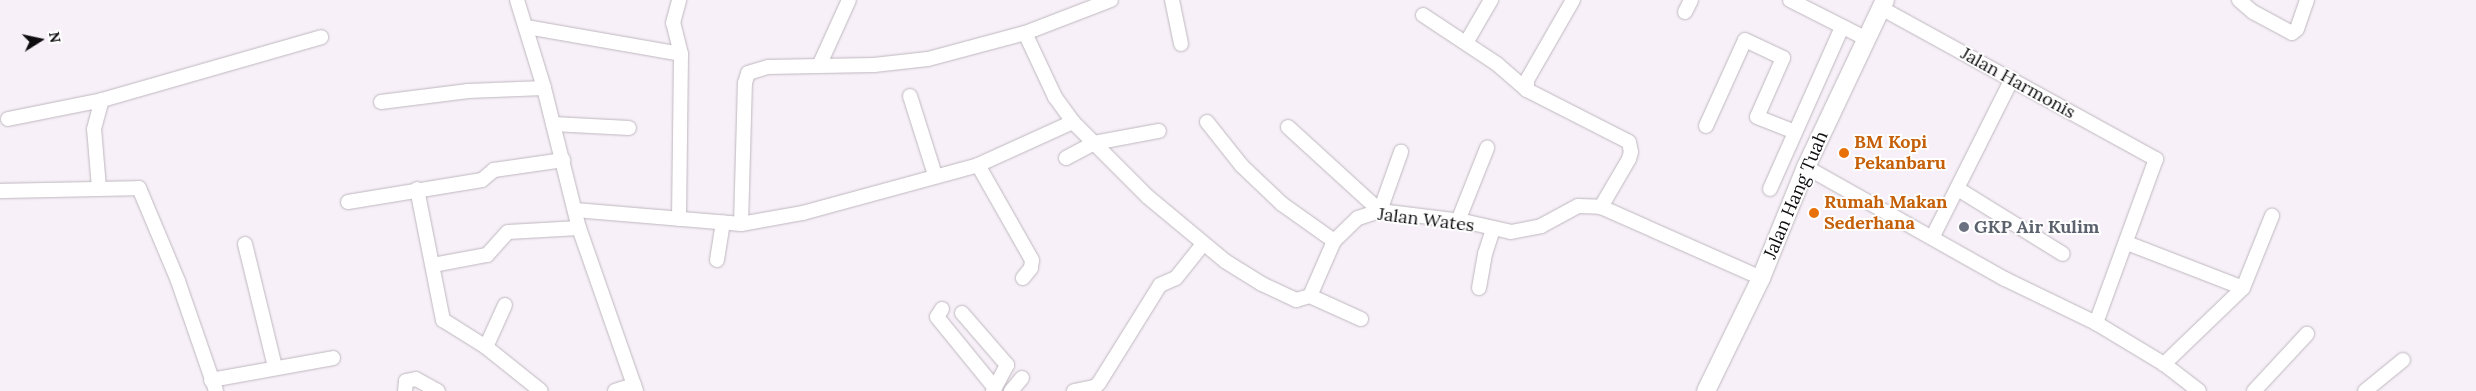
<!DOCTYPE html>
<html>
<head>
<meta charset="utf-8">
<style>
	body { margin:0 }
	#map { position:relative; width:2476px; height:391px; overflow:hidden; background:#f7f0f8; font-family:Lora,serif }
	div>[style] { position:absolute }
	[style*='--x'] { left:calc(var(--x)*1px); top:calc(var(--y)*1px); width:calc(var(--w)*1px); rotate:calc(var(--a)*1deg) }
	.roads { filter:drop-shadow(0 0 1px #beb7be) drop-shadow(0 0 1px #beb7be) }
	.minor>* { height:14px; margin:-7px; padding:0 7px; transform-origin:7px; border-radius:7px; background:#fff }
	.major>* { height:18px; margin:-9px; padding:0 9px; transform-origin:9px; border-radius:9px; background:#fff }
	.dots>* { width:14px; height:14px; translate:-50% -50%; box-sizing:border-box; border:2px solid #fff; border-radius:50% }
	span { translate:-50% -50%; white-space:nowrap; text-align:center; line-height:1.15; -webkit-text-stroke:4px #fff; paint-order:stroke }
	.street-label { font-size:18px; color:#0e0c0f }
	.food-label { font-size:18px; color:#c56008; font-weight:700 }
	.left { translate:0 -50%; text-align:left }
	.worship-label { font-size:18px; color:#5b616d; font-weight:700 }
	.north { position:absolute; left:15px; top:15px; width:50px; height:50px; -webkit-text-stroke:4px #fff; paint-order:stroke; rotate:80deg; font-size:14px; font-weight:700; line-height:20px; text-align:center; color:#0e0c0f }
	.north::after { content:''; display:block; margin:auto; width:18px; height:22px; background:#0e0c0f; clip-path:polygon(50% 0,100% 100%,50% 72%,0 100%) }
</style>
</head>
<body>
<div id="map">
	<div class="roads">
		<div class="minor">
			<div style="--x:517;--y:0;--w:92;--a:72.9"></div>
			<div style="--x:544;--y:88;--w:144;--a:76"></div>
			<div style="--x:579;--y:228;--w:173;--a:70.7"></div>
			<div style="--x:1172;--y:0;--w:45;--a:78.4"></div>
			<div style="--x:1573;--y:0;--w:92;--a:119.9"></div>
			<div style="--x:1527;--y:80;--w:10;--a:90"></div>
			<div style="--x:1527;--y:90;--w:114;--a:27"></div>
			<div style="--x:1629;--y:142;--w:10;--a:79"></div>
			<div style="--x:1631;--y:152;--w:7;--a:106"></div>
			<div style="--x:1629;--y:159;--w:56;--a:120.3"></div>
			<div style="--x:1790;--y:0;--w:84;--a:26.9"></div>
			<div style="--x:2239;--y:0;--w:18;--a:41"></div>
			<div style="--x:2253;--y:12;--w:44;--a:28.3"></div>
			<div style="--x:2292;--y:33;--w:6;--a:-39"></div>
			<div style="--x:2297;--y:29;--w:31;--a:-71"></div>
			<div style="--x:1881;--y:8;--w:314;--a:28.8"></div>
			<div style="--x:2156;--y:159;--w:175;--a:110.1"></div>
			<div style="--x:2096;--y:323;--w:79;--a:31.1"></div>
			<div style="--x:2164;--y:364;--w:44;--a:37.6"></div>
			<div style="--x:1685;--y:12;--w:13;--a:-63"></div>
			<div style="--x:1423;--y:15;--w:89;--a:33.5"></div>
			<div style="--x:1497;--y:64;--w:40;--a:41"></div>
			<div style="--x:527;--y:27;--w:156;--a:9.9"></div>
			<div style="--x:1025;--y:33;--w:71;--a:64.9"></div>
			<div style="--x:1055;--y:97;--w:31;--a:54"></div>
			<div style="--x:1073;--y:122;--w:106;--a:45"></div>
			<div style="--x:1148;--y:197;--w:100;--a:39.7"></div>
			<div style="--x:1225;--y:261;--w:44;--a:31.9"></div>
			<div style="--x:1262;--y:284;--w:38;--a:25"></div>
			<div style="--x:1296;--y:300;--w:15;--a:-16"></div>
			<div style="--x:1310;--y:296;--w:60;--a:-66.4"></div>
			<div style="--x:1334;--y:241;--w:33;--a:-44"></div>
			<div style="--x:1358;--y:218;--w:23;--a:-18"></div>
			<div style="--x:1380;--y:211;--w:84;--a:6.9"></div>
			<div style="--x:1463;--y:221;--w:49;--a:12.9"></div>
			<div style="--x:1511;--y:232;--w:31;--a:-11"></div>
			<div style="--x:1541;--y:226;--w:42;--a:-28.4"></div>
			<div style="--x:1578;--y:206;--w:23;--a:2"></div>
			<div style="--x:1601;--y:207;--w:175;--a:23.9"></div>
			<div style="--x:1466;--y:43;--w:50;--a:-59.8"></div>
			<div style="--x:819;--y:66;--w:55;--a:-1"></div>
			<div style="--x:874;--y:65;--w:54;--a:-6.3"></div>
			<div style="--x:928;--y:59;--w:100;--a:-15"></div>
			<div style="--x:1025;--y:33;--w:92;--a:-21"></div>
			<div style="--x:910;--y:96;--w:83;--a:72.4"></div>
			<div style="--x:381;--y:102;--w:88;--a:-7.2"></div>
			<div style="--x:468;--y:91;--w:76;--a:-2.3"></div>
			<div style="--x:8;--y:119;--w:96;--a:-11.4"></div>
			<div style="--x:102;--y:100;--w:228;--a:-16"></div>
			<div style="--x:1207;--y:122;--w:56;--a:51.5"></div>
			<div style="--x:1242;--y:166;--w:55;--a:43.5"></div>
			<div style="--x:1282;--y:204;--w:64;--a:35.4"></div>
			<div style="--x:553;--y:124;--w:76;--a:3"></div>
			<div style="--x:1706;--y:126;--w:94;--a:-65.6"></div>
			<div style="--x:1745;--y:40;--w:42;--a:25.3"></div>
			<div style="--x:1783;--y:58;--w:64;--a:113.8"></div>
			<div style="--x:1757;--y:117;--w:41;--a:21.5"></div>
			<div style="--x:1288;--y:127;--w:125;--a:42.4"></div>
			<div style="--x:1066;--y:158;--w:32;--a:-28"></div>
			<div style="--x:1094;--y:143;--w:66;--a:-10.5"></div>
			<div style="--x:978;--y:165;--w:109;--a:60.4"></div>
			<div style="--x:1032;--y:260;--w:8;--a:97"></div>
			<div style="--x:1031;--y:268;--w:13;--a:129"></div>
			<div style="--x:1806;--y:167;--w:228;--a:29.4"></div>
			<div style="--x:2005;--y:279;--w:101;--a:25.8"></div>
			<div style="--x:99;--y:188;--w:59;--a:-94.8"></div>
			<div style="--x:94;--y:129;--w:30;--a:-75"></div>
			<div style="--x:417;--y:189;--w:134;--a:78.8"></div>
			<div style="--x:443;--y:320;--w:51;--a:32.1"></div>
			<div style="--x:486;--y:347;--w:70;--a:38.7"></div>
			<div style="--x:1770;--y:189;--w:177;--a:-66"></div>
			<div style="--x:1958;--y:189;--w:123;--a:31.8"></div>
			<div style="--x:0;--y:191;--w:139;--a:-1.2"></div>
			<div style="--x:139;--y:188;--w:101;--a:67.2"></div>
			<div style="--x:178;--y:281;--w:116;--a:70.9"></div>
			<div style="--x:348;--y:202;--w:136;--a:-9.3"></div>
			<div style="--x:482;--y:180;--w:16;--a:-40"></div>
			<div style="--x:494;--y:170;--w:70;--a:-8.2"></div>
			<div style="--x:575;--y:210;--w:167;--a:4.8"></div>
			<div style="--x:741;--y:224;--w:63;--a:-10.1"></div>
			<div style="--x:803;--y:213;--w:181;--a:-15.3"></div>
			<div style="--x:978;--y:165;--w:104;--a:-24.4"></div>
			<div style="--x:1380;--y:211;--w:63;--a:-70.4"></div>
			<div style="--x:679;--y:219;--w:165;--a:-89.3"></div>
			<div style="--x:681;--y:54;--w:32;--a:-104"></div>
			<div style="--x:673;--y:23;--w:24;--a:-75"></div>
			<div style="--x:1458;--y:221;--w:79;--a:-68.3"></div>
			<div style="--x:741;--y:224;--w:141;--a:-88.4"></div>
			<div style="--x:745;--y:83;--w:10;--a:-73"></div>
			<div style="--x:748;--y:73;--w:21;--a:-17"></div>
			<div style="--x:768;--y:67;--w:51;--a:-1.1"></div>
			<div style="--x:819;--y:66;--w:72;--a:-65.6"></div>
			<div style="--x:1933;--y:236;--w:176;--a:-63.3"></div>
			<div style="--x:2127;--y:243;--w:124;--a:21.2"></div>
			<div style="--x:2243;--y:288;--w:110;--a:136.1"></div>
			<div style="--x:245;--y:244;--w:127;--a:76.3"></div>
			<div style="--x:717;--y:260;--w:38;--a:-81"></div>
			<div style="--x:433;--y:265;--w:55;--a:-10.5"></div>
			<div style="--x:487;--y:255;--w:31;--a:-48"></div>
			<div style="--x:508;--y:232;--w:71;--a:-3.2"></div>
			<div style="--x:1160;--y:285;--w:17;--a:-24"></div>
			<div style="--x:1176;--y:278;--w:43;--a:-51.5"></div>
			<div style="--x:1479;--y:288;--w:35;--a:-80"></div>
			<div style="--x:1485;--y:254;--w:26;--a:-72"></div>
			<div style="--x:2243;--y:288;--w:78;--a:-68.1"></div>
			<div style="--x:1310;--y:296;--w:56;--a:24.3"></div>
			<div style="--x:942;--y:309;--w:9;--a:122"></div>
			<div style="--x:937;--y:317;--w:90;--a:50.8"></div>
			<div style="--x:962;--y:313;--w:69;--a:49.1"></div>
			<div style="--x:1007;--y:365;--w:30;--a:118"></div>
			<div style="--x:486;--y:347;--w:46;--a:-65.7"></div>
			<div style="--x:211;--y:380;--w:124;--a:-10.2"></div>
			<div style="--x:405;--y:391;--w:10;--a:-84"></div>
			<div style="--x:406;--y:381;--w:10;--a:-11"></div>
			<div style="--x:416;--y:379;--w:25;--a:29"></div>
			<div style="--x:615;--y:391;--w:20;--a:-18"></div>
			<div style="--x:1011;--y:391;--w:17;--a:-50"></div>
			<div style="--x:1074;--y:391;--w:21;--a:-11"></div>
			<div style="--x:1095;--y:387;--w:6;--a:-45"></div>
			<div style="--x:1099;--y:383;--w:115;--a:-58.1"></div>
			<div style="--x:2254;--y:391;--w:78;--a:-47.1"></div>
			<div style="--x:2365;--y:391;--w:49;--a:-39.2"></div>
		</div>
		<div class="major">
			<div style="--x:1706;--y:391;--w:126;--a:-64"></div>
			<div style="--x:1761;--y:278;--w:120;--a:-67.9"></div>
			<div style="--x:1806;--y:167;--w:185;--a:-64.7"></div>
		</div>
	</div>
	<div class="dots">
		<div style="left:1844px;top:153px;background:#e8710a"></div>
		<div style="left:1814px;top:213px;background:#e8710a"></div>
		<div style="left:1964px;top:227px;background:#6b7280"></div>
	</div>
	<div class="street-label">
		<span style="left:2018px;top:83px;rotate:29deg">Jalan Harmonis</span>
		<span style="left:1796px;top:195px;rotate:-67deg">Jalan Hang Tuah</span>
		<span style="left:1426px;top:220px;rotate:7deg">Jalan Wates</span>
	</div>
	<div class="food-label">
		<span class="left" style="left:1854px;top:153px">BM Kopi<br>Pekanbaru</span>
		<span class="left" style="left:1824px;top:213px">Rumah Makan<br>Sederhana</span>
	</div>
	<div class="worship-label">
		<span class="left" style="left:1974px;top:227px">GKP Air Kulim</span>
	</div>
	<div class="north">N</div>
</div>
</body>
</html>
